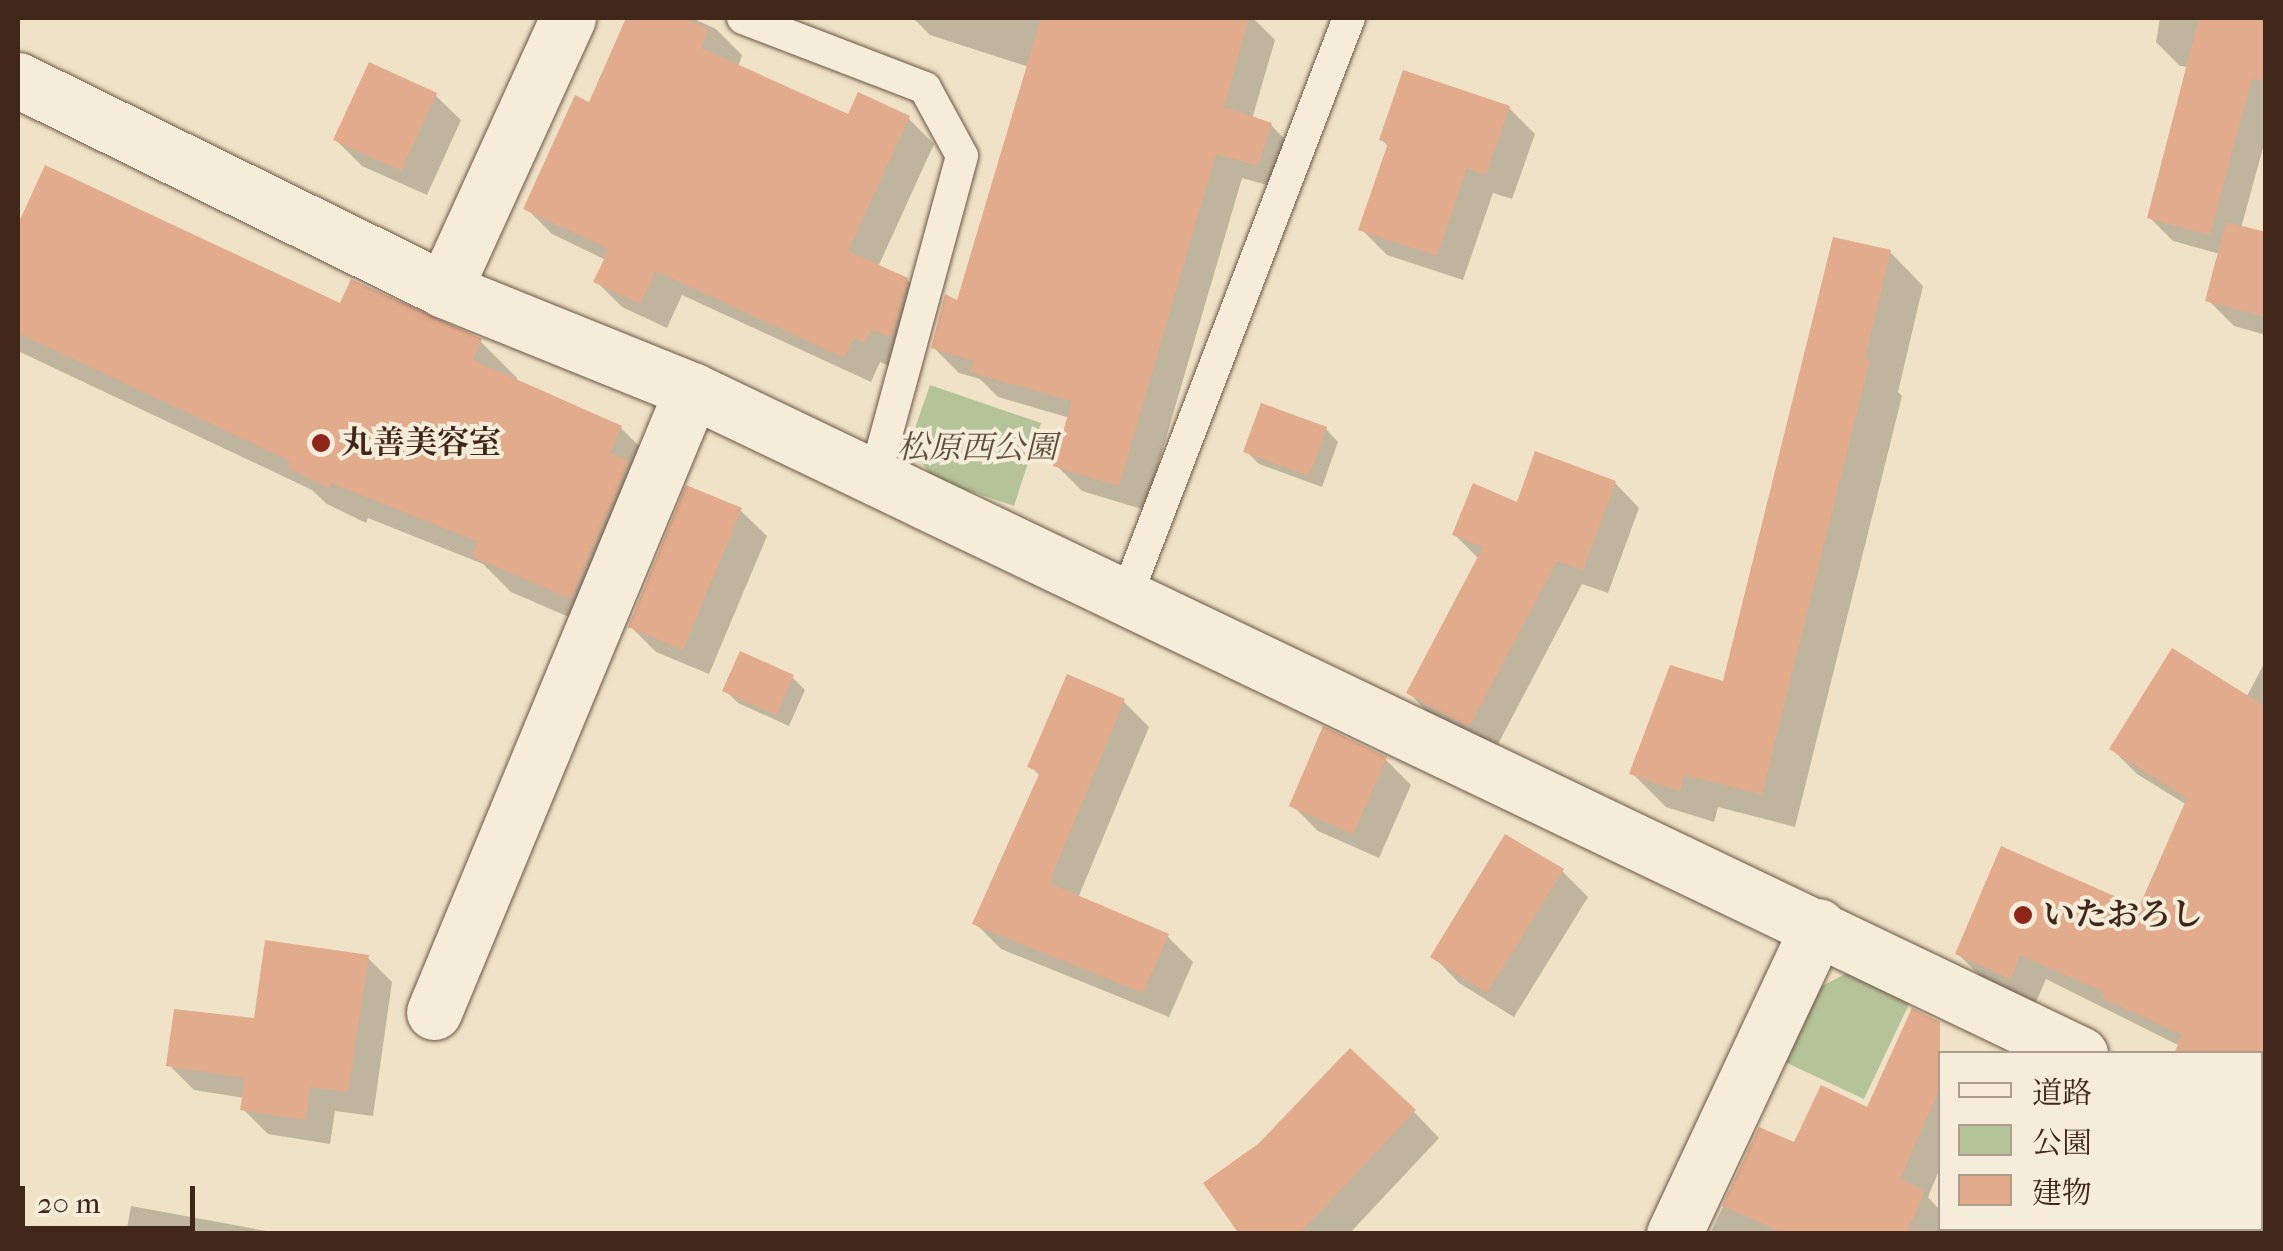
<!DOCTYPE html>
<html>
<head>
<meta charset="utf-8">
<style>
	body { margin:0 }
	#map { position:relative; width:2283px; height:1251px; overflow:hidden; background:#efe2c6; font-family:"IM FELL French Canon","Noto Serif JP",serif }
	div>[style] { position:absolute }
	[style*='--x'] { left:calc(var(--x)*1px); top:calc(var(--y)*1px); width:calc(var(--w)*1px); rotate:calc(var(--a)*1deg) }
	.green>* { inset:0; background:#b5c498 }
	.shadow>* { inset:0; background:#0003 }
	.building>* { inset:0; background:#e2ab8b }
	.roads { filter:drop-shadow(0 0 2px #6c5545) drop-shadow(0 0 2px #6c5545) }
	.lane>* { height:32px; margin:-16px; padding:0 16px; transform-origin:16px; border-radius:16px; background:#f5ecda }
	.street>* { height:55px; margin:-27.5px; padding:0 27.5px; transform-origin:27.5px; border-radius:27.5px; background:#f5ecda }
	.dots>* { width:28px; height:28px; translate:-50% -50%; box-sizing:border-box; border:5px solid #f5ecda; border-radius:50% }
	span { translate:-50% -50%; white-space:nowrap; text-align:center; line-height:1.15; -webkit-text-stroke:8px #f5ecda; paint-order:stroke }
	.poi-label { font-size:32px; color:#41261a; font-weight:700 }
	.left { translate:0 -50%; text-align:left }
	.park-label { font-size:32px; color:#5e4e3a; font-style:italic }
	.frame { position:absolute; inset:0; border:20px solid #41261a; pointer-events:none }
	.legend { position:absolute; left:1938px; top:1051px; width:325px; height:180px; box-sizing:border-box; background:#f5ecda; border:2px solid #ad9d8d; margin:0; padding:12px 18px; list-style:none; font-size:30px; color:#41261a }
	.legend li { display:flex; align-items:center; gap:20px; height:50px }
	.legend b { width:50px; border:2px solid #ad9d8d }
	.scale { position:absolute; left:20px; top:1186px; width:175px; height:45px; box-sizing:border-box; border:5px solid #41261a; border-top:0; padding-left:12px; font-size:30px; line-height:35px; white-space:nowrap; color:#41261a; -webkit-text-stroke:8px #f5ecda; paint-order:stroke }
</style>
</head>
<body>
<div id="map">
	<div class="green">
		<div style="clip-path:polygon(930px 385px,1041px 423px,1014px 506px,934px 479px,909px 446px)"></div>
		<div style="clip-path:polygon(1851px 971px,1911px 1000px,1864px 1099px,1772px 1056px,1801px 997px)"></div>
	</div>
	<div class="shadow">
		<div style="clip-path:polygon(628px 18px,692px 18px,716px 29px,742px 55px,738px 67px,849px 117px,908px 118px,934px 144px,878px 267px,907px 280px,933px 306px,892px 367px,880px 362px,871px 382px,682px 295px,667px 328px,622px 307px,596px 281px,606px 260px,552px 234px,526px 208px,590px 105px)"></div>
		<div style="clip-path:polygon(913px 18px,1253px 18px,1275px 40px,1252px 119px,1271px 125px,1296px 151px,1284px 190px,1242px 178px,1145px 510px,1082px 491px,1056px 465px,1070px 418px,998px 397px,980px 379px,959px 373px,933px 347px,959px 303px,1029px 67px,930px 35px)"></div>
		<div style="clip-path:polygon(2160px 18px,2266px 18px,2266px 137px,2241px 228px,2266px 234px,2266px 335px,2234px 326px,2208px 300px,2220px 254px,2173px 241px,2150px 218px,2189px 67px,2180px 66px,2156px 42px)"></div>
		<div style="clip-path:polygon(435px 95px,461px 120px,427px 195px,362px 166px,336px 140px)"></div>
		<div style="clip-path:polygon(1509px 108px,1535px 134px,1512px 199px,1493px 193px,1463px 280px,1387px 255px,1361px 229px,1389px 147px,1382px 140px)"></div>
		<div style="clip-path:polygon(18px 225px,480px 341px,517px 378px,516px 382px,621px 428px,658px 465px,608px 634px,511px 592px,483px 564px,368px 518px,366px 523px,327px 504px,312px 490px,18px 351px)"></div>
		<div style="clip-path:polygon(1890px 252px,1923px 286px,1898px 392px,1902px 396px,1795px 827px,1718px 807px,1714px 822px,1666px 807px,1632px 773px,1725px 685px)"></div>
		<div style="clip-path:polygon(1326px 429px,1338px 442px,1322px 487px,1259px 464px,1246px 451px)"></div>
		<div style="clip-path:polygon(1615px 483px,1639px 508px,1608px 593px,1582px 584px,1495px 750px,1433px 718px,1409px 693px,1479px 559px,1455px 535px,1519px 505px)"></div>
		<div style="clip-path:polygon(741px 511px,767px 536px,709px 674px,656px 652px,630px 626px)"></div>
		<div style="clip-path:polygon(2266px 660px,2266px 1132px,2260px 1139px,2260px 1054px,2180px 1046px,2046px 979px,2036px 1002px,1983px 979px,1958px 954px,2141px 910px,2187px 805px,2137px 774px,2112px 749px,2246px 698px)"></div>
		<div style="clip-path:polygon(792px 677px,805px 690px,789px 726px,738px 703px,725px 690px)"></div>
		<div style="clip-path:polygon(1123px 701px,1149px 727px,1078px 898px,1167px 936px,1193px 962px,1169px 1017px,1001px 949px,975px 923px,1041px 777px,1030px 766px)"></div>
		<div style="clip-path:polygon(1385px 759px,1411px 785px,1379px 858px,1318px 831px,1292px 805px)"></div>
		<div style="clip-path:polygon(1562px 871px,1588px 897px,1514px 1017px,1459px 983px,1434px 957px)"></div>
		<div style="clip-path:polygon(367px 957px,392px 982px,373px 1116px,335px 1111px,330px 1144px,268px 1134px,243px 1109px,245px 1098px,194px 1090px,169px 1065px)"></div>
		<div style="clip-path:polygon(1898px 1044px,1940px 1063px,1940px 1168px,1928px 1197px,1940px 1210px,1942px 1234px,1710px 1234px,1760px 1130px,1795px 1146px,1868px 1110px)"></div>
		<div style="clip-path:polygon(1414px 1112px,1439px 1138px,1349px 1234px,1242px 1234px)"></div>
		<div style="clip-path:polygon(2260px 1165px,2266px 1166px,2266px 1234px,2247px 1228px,2260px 1228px)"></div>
		<div style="clip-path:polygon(131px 1206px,283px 1234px,126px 1234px)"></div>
	</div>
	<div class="building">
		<div style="clip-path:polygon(626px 18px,683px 18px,709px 29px,701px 48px,848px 114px,858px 92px,910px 116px,848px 251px,908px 278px,892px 337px,871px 330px,865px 343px,854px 338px,844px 358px,656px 271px,640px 304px,593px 282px,609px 249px,523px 209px,575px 95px,589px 102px)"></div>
		<div style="clip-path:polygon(1041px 18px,1249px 18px,1224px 107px,1272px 123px,1258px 166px,1216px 154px,1119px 486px,1053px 466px,1072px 401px,970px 372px,974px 361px,931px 348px,945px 294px,957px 300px)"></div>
		<div style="clip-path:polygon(2199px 18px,2266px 18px,2266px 82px,2252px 78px,2210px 235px,2147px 218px)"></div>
		<div style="clip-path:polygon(369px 62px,437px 93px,401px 171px,333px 140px)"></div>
		<div style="clip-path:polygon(1403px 70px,1510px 106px,1486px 175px,1467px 168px,1437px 256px,1358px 230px,1388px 143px,1379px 140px)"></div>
		<div style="clip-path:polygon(45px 165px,340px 303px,351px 279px,482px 339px,473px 360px,622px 426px,610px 453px,629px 461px,571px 599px,471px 556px,478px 542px,331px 483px,329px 488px,287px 468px,290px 461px,18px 333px,18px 224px)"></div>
		<div style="clip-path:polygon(2226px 222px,2266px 232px,2266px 317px,2205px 301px)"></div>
		<div style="clip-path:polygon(1833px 237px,1891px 250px,1865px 359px,1870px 360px,1762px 795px,1685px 775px,1680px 791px,1629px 774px,1670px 665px,1723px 681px)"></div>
		<div style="clip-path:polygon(1261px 403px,1327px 427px,1309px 476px,1243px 452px)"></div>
		<div style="clip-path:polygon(1535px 451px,1616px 481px,1583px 570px,1557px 561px,1469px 727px,1406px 693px,1483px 547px,1452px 535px,1473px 483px,1517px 502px)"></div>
		<div style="clip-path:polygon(686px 485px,742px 508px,683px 650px,628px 627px)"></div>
		<div style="clip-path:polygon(2172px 648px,2266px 707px,2266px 1054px,2174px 1054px,2182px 1035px,2102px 998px,2104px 992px,2020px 955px,2011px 979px,1955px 954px,2001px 846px,2139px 907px,2187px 798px,2109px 749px)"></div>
		<div style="clip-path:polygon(740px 651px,794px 675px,776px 715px,722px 691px)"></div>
		<div style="clip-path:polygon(1067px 674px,1125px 699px,1049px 883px,1169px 934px,1143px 993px,972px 924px,1040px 772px,1027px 767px)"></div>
		<div style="clip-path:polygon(1323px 726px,1387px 757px,1353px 834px,1289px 806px)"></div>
		<div style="clip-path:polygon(1505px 834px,1564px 869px,1487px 993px,1430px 957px)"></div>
		<div style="clip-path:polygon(265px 940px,369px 955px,348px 1092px,310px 1087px,306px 1120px,240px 1110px,245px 1078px,166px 1066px,174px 1009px,254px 1018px)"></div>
		<div style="clip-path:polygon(1912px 1008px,1940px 1022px,1940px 1088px,1900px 1179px,1925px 1191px,1906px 1234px,1786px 1234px,1722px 1206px,1759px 1127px,1794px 1142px,1821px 1085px,1867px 1107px)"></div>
		<div style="clip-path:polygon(1350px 1048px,1416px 1110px,1299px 1234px,1239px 1234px,1203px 1183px,1258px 1144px)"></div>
	</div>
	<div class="roads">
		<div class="lane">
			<div style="--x:743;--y:18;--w:195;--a:21"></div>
			<div style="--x:925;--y:88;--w:77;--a:61.4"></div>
			<div style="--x:962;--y:156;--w:333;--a:105.2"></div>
			<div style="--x:1126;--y:597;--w:620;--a:-68.94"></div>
		</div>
		<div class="street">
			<div style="--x:18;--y:80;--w:475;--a:26.2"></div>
			<div style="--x:444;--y:290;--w:267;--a:22"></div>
			<div style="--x:692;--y:390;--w:1539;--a:25.57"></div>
			<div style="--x:444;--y:290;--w:299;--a:-65.5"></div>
			<div style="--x:434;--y:1012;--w:673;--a:-67.47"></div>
			<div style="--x:2260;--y:1131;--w:6;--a:18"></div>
			<div style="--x:1674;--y:1234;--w:340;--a:-64.9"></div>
		</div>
	</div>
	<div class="dots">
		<div style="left:321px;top:443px;background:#8f2418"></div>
		<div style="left:2023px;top:915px;background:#8f2418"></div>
	</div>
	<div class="poi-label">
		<span class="left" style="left:341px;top:443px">丸善美容室</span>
		<span class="left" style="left:2043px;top:915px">いたおろし</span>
	</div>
	<div class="park-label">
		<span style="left:977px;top:448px">松原西公園</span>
	</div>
	<div class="frame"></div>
	<ul class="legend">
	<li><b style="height:12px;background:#f5ecda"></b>道路</li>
	<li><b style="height:28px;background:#b5c498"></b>公園</li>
	<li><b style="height:28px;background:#e2ab8b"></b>建物</li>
	</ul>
	<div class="scale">20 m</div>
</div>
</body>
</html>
